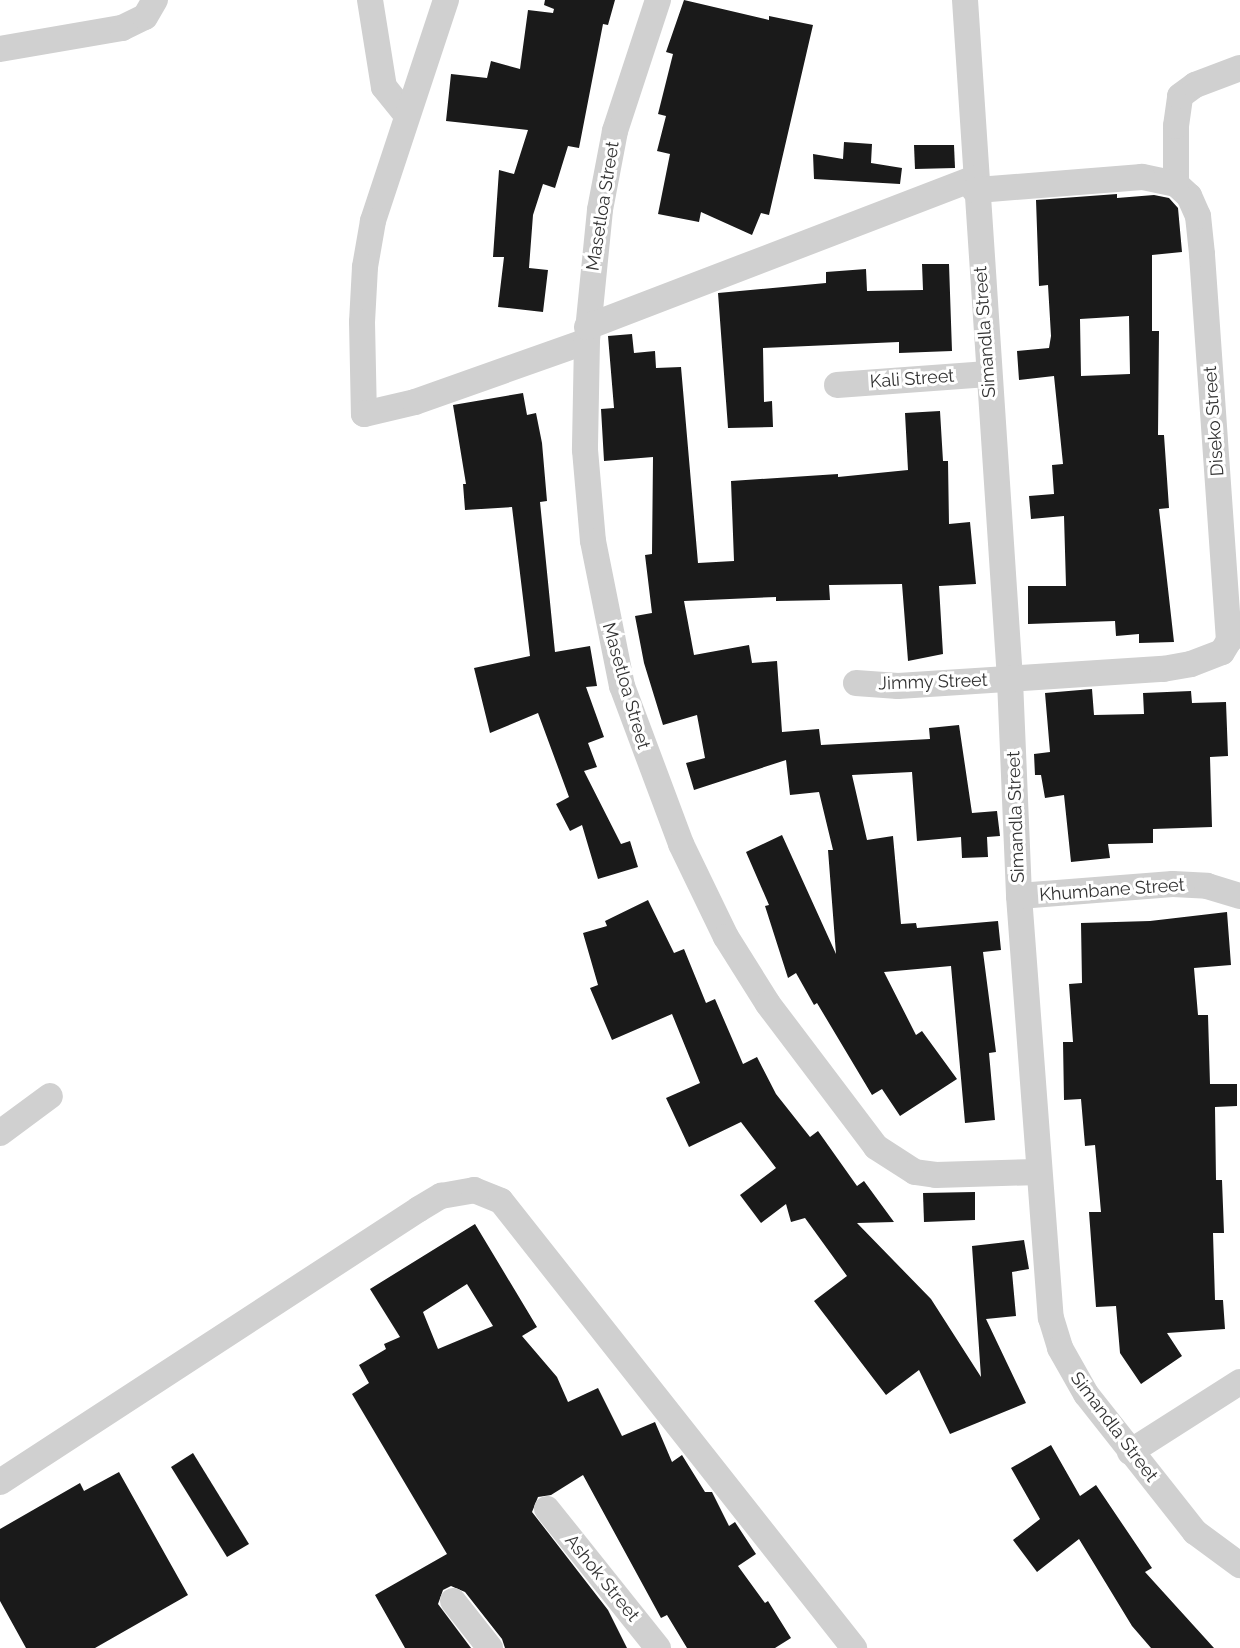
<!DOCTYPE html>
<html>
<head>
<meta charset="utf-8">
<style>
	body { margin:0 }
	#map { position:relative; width:1240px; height:1648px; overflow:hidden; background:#fff; font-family:Raleway,sans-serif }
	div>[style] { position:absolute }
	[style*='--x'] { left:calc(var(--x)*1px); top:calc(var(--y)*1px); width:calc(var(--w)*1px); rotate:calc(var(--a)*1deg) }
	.building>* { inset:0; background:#1a1a1a }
	.minor>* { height:26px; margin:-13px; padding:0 13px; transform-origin:13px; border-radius:13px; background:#d0d0d0 }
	span { translate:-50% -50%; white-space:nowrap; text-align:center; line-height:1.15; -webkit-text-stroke:6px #fff; paint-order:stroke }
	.street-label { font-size:18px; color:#333 }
</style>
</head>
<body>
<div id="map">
	<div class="building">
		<div style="clip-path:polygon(545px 0,615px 0,608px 25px,603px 24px,579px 148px,568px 146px,555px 188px,543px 184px,533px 215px,529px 268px,548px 270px,543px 312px,498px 307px,504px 257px,493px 257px,499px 170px,514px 174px,528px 130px,446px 121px,451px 74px,487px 78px,491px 61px,520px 69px,528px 10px,553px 13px,554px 9px,544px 5px)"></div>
		<div style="clip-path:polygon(684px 0,769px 20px,769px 16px,813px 25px,769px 215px,761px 213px,752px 235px,701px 212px,699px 222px,658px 214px,670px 154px,657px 151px,666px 116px,658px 114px,673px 54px,666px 52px)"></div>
		<div style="clip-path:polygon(844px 142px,872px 144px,871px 163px,902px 168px,900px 184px,814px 179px,813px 154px,843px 159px)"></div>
		<div style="clip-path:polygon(914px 145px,954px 145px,955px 168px,915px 169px)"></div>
		<div style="clip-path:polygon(evenodd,1117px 194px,1117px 198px,1154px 195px,1169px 198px,1178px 208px,1182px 252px,1152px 255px,1152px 331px,1159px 331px,1158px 435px,1164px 435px,1169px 508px,1159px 509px,1174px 642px,1139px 643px,1139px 634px,1116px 636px,1115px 621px,1028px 624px,1028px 586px,1066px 586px,1064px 516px,1031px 519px,1029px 496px,1054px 494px,1052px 465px,1063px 464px,1054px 376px,1019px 380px,1017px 351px,1049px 348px,1051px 336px,1048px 285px,1039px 286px,1036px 200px,1117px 194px,1129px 316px,1130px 374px,1081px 376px,1080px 319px,1129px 316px)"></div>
		<div style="clip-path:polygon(922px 264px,949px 264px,952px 351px,899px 353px,899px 342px,763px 348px,764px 402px,772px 401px,773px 427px,728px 428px,718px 293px,826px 283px,826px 272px,866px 269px,867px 291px,923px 290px)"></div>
		<div style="clip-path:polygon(632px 334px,634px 353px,655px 351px,656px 368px,681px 367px,698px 563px,734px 561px,731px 481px,838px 474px,838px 477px,908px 470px,905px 413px,940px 411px,943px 461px,948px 461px,949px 524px,970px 522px,976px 584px,939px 586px,943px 654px,908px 661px,902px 584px,829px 585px,830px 600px,776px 601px,776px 597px,684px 601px,694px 655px,749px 645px,752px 663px,777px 661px,782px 732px,819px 729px,821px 745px,930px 739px,929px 728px,959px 725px,972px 813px,997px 811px,1000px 836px,987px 837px,988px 857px,962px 858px,961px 837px,917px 841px,912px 772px,852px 775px,867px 840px,893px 836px,901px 924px,916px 923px,917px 928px,998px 921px,1001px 950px,983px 952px,996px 1052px,989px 1053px,995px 1120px,965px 1123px,951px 966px,884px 972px,916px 1035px,922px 1031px,957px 1079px,900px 1116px,882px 1089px,872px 1095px,817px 1003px,814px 1005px,796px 973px,788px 978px,765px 906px,769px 905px,746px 852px,782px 835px,836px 954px,828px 850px,833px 850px,819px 792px,790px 795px,786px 760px,694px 790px,686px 763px,705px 758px,697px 715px,663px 725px,644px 663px,635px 616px,652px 613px,645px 555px,652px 554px,653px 457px,604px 461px,601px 409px,614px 408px,608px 336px)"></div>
		<div style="clip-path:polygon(523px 393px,527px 415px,536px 413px,542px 443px,547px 501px,540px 502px,555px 652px,590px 646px,597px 686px,586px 687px,604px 737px,588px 743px,597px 767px,584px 771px,621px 844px,630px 841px,638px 867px,598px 879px,582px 825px,570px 831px,556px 804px,569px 797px,538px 713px,490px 733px,474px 668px,530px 656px,512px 507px,465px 510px,463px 484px,466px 484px,453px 405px)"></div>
		<div style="clip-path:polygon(1092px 689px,1094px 715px,1144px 714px,1143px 693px,1191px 691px,1192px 703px,1226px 702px,1228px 756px,1210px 757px,1212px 827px,1153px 829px,1153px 843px,1108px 844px,1110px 858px,1071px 862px,1064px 795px,1045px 798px,1041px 775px,1035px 775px,1034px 754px,1050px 752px,1045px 693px)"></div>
		<div style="clip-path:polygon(648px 900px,674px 953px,684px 949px,706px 1003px,715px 999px,743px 1064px,757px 1057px,776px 1094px,810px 1137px,818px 1131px,857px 1186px,864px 1181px,894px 1222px,857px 1223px,931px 1299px,981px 1377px,972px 1246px,1024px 1240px,1029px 1269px,1012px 1272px,1016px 1316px,986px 1319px,1026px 1403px,950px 1434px,919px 1370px,886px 1395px,814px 1301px,847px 1276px,805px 1218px,791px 1222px,786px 1204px,761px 1223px,740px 1195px,776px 1168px,741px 1122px,689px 1147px,666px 1098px,700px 1083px,672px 1014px,612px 1040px,590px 988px,598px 985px,583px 933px,607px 926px,605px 921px)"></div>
		<div style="clip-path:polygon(1227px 912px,1231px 965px,1194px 968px,1198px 1015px,1208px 1015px,1210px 1084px,1237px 1084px,1237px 1106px,1215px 1107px,1216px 1180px,1222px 1180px,1224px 1233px,1213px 1233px,1215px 1300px,1223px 1300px,1225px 1329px,1167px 1333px,1182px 1356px,1141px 1384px,1120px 1353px,1116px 1306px,1096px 1307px,1089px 1212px,1101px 1212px,1095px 1145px,1085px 1146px,1081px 1099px,1064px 1100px,1063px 1042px,1073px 1042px,1069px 984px,1082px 983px,1081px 923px,1150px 921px)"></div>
		<div style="clip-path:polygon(975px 1192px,975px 1220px,924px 1222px,923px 1193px)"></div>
		<div style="clip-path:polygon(evenodd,475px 1224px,537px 1327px,522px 1336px,557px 1377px,568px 1402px,598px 1388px,622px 1436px,655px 1422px,672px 1462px,682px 1455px,705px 1492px,712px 1492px,729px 1526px,735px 1522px,756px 1554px,738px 1566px,765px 1603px,768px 1601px,791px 1638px,775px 1648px,687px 1648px,667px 1615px,661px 1618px,583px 1475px,551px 1495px,538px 1497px,532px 1512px,608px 1610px,627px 1648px,505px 1648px,502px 1639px,465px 1592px,451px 1586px,443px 1590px,438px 1604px,471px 1648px,405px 1648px,375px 1595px,447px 1554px,352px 1394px,369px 1383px,359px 1365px,386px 1349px,384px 1344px,400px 1337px,370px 1289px,475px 1224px,467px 1284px,493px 1326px,438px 1349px,423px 1312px,467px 1284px)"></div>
		<div style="clip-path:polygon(1051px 1445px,1080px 1496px,1096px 1485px,1152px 1568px,1145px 1572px,1214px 1648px,1151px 1648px,1132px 1626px,1079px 1539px,1037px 1572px,1013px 1540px,1040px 1519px,1011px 1468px)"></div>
		<div style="clip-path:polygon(193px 1453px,249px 1544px,227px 1557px,171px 1467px)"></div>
		<div style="clip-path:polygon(119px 1472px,188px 1595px,95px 1648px,26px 1648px,0 1601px,0 1529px,80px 1483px,84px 1491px)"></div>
	</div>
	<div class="minor">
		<div style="--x:370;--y:0;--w:88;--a:80.9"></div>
		<div style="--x:384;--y:87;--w:35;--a:51"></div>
		<div style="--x:446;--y:0;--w:233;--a:108.3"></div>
		<div style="--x:373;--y:221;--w:47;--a:99.9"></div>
		<div style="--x:365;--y:267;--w:55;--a:93.1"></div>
		<div style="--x:362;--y:322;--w:92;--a:88.8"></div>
		<div style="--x:364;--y:414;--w:52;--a:-13.2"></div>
		<div style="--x:415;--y:402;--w:182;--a:-19.5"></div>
		<div style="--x:658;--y:0;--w:138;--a:108.2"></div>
		<div style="--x:615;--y:131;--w:80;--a:100.8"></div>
		<div style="--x:600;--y:210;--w:132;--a:95.7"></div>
		<div style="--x:587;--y:341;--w:109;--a:91.1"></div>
		<div style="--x:585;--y:450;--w:91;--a:85"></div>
		<div style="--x:593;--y:541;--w:148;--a:78.7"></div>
		<div style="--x:622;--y:686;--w:169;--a:69.5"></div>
		<div style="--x:681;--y:844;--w:103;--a:64.2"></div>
		<div style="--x:726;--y:937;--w:79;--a:57.9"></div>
		<div style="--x:768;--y:1004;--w:179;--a:52.9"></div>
		<div style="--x:876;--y:1147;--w:46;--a:32.7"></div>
		<div style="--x:915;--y:1172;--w:21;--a:8"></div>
		<div style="--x:936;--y:1175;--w:103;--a:-1.7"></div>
		<div style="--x:965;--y:0;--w:681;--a:86.21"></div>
		<div style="--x:1010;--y:680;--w:216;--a:87.6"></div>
		<div style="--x:1019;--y:896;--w:423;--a:85.7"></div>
		<div style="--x:1051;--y:1318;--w:31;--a:73"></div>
		<div style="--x:1060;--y:1348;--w:53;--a:60.5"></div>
		<div style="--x:1086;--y:1394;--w:176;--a:51.7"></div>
		<div style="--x:1195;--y:1532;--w:56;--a:36.3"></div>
		<div style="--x:0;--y:49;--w:124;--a:-9.8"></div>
		<div style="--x:122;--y:28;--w:25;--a:-26"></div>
		<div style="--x:145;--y:17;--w:20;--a:-60"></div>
		<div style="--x:1176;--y:184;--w:58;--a:-90"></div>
		<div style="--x:1176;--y:126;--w:30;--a:-82"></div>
		<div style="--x:1180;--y:96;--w:19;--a:-36"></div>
		<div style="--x:1195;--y:85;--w:48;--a:-20.7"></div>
		<div style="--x:587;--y:327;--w:416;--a:-21"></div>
		<div style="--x:837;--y:385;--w:151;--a:-4.2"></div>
		<div style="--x:856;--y:683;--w:42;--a:4.1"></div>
		<div style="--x:898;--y:686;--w:266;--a:-3.7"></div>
		<div style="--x:1163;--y:669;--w:28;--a:-10"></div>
		<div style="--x:1191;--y:664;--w:33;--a:-21"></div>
		<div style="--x:1222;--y:652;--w:13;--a:-58"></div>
		<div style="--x:1229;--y:641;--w:388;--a:-94"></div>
		<div style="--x:1202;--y:254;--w:38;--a:-96"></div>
		<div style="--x:1198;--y:216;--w:22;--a:-114"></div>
		<div style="--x:1189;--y:196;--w:18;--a:-137"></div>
		<div style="--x:1176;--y:184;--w:35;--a:-168"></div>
		<div style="--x:1142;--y:177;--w:168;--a:175.5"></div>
		<div style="--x:1019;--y:896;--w:154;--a:-4.5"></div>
		<div style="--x:1173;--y:884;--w:34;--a:3"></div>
		<div style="--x:1207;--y:886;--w:34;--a:17"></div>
		<div style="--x:0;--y:1133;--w:62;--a:-36.5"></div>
		<div style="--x:1130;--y:1452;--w:130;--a:-32.5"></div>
		<div style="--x:0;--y:1482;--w:500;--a:-33.09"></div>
		<div style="--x:419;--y:1209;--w:26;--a:-31"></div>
		<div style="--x:441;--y:1196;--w:34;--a:-10"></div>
		<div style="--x:474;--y:1190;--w:29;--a:22"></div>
		<div style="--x:501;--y:1201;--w:570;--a:51.7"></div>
		<div style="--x:547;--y:1509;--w:178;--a:51.4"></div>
		<div style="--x:453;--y:1601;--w:60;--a:51.8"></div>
	</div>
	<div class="street-label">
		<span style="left:603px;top:206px;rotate:-81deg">Masetloa Street</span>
		<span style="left:985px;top:332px;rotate:-94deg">Simandla Street</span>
		<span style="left:912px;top:379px;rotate:-4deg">Kali Street</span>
		<span style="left:1214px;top:421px;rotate:-94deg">Diseko Street</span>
		<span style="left:933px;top:682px;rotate:-2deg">Jimmy Street</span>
		<span style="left:626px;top:686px;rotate:74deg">Masetloa Street</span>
		<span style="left:1016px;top:817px;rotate:-92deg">Simandla Street</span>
		<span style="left:1112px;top:890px;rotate:-4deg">Khumbane Street</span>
		<span style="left:1114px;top:1427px;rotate:53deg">Simandla Street</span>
		<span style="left:602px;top:1578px;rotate:51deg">Ashok Street</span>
	</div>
</div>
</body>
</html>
